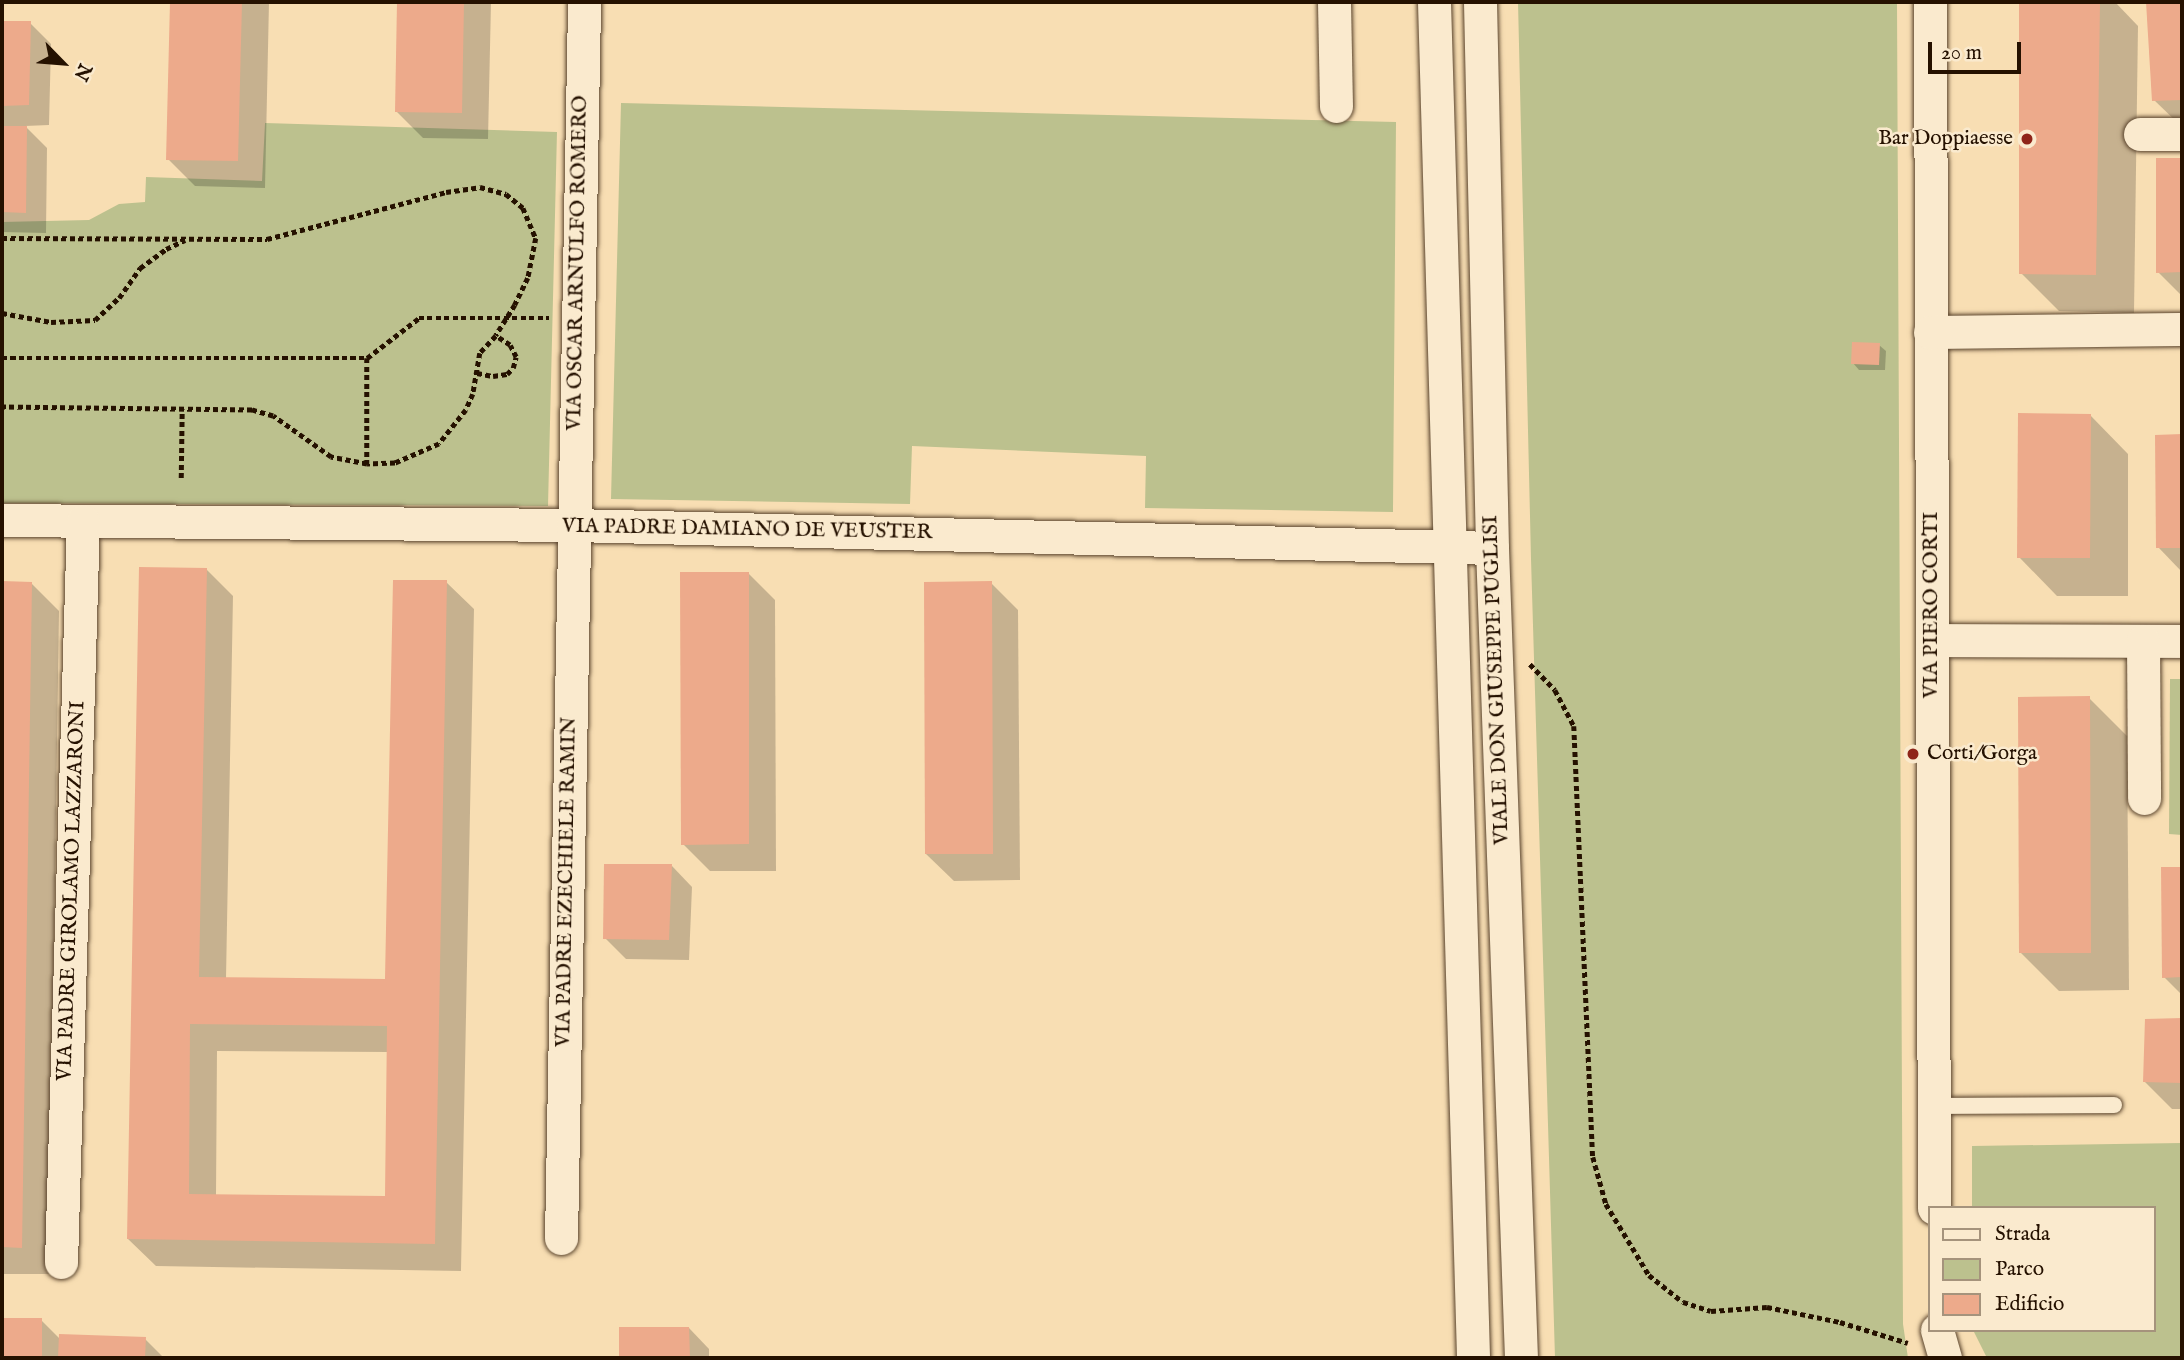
<!DOCTYPE html>
<html>
<head>
<meta charset="utf-8">
<style>
	body { margin:0 }
	#map { position:relative; width:2184px; height:1360px; overflow:hidden; background:#f8deb3; font-family:"IM FELL English",serif }
	div>[style] { position:absolute }
	[style*='--x'] { left:calc(var(--x)*1px); top:calc(var(--y)*1px); width:calc(var(--w)*1px); rotate:calc(var(--a)*1deg) }
	.green>* { inset:0; background:#bcc18e }
	.shadow>* { inset:0; background:#0003 }
	.building>* { inset:0; background:#edaa8b }
	.path>* { height:4.5px; margin-top:-2.25px; transform-origin:0; background:repeating-linear-gradient(90deg,#251100 0 5px,transparent 0 8.5px) }
	.roads { filter:drop-shadow(0 0 2px #5a442d) drop-shadow(0 0 2px #5a442d) }
	.lane>* { height:16px; margin:-8px; padding:0 8px; transform-origin:8px; border-radius:8px; background:#faeace }
	.street>* { height:33px; margin:-16.5px; padding:0 16.5px; transform-origin:16.5px; border-radius:16.5px; background:#faeace }
	.dots>* { width:19px; height:19px; translate:-50% -50%; box-sizing:border-box; border:4px solid #faeace; border-radius:50% }
	span { translate:-50% -50%; white-space:nowrap; text-align:center; line-height:1.15; -webkit-text-stroke:5px #faeace; paint-order:stroke }
	.poi-label { font-size:21px; color:#251100 }
	.right { translate:-100% -50%; text-align:right }
	.left { translate:0 -50%; text-align:left }
	.street-label { font-size:21px; color:#251100 }
	.frame { position:absolute; inset:0; border:4px solid #251100; pointer-events:none }
	.legend { position:absolute; left:1928px; top:1206px; width:228px; height:126px; box-sizing:border-box; background:#faeace; border:2px solid #a5937c; margin:0; padding:9px 12px; list-style:none; font-size:21px; color:#251100 }
	.legend li { display:flex; align-items:center; gap:14px; height:35px }
	.legend b { width:35px; border:2px solid #a5937c }
	.north { position:absolute; left:28px; top:28px; width:70px; height:70px; -webkit-text-stroke:5px #faeace; paint-order:stroke; rotate:115deg; font-size:19px; font-weight:700; line-height:28px; text-align:center; color:#251100 }
	.north::after { content:''; display:block; margin:auto; width:24px; height:32px; background:#251100; clip-path:polygon(50% 0,100% 100%,50% 72%,0 100%) }
	.scale { position:absolute; left:1928px; top:42px; width:93px; height:32px; box-sizing:border-box; border:4px solid #251100; border-top:0; padding-left:9px; font-size:21px; line-height:24px; white-space:nowrap; color:#251100; -webkit-text-stroke:5px #faeace; paint-order:stroke }
</style>
</head>
<body>
<div id="map">
	<div class="green">
		<div style="clip-path:polygon(1518px 2px,1897px 2px,1903px 1324px,1908px 1358px,1555px 1358px,1531px 559px)"></div>
		<div style="clip-path:polygon(621px 103px,1396px 122px,1393px 512px,1145px 508px,1146px 456px,912px 446px,910px 504px,611px 499px)"></div>
		<div style="clip-path:polygon(265px 123px,557px 132px,548px 506px,2px 503px,2px 222px,89px 220px,119px 204px,145px 202px,146px 177px,262px 181px)"></div>
		<div style="clip-path:polygon(2170px 679px,2182px 679px,2182px 835px,2169px 834px)"></div>
		<div style="clip-path:polygon(2182px 1143px,2182px 1358px,1987px 1358px,1973px 1330px,2154px 1330px,2154px 1208px,1972px 1208px,1972px 1146px)"></div>
	</div>
	<div class="shadow">
		<div style="clip-path:polygon(172px 2px,269px 2px,265px 188px,195px 186px,168px 159px)"></div>
		<div style="clip-path:polygon(399px 2px,491px 2px,488px 139px,423px 138px,396px 111px)"></div>
		<div style="clip-path:polygon(2021px 2px,2115px 2px,2138px 26px,2134px 313px,2059px 311px,2021px 273px)"></div>
		<div style="clip-path:polygon(2148px 2px,2182px 2px,2182px 127px,2154px 100px)"></div>
		<div style="clip-path:polygon(2px 23px,30px 23px,51px 44px,49px 125px,25px 126px,47px 148px,46px 233px,2px 232px)"></div>
		<div style="clip-path:polygon(2182px 159px,2182px 296px,2158px 272px,2157px 160px)"></div>
		<div style="clip-path:polygon(1879px 345px,1886px 351px,1885px 370px,1859px 370px,1853px 363px)"></div>
		<div style="clip-path:polygon(2090px 415px,2128px 454px,2128px 596px,2057px 596px,2019px 557px)"></div>
		<div style="clip-path:polygon(2157px 436px,2182px 436px,2182px 572px,2158px 547px)"></div>
		<div style="clip-path:polygon(evenodd,206px 569px,233px 596px,226px 979px,387px 981px,446px 582px,474px 609px,461px 1271px,156px 1266px,128px 1239px,206px 569px,217px 1051px,388px 1052px,387px 1197px,216px 1196px,217px 1051px)"></div>
		<div style="clip-path:polygon(748px 573px,775px 600px,776px 871px,710px 871px,683px 844px)"></div>
		<div style="clip-path:polygon(2px 583px,31px 583px,59px 611px,49px 1274px,2px 1274px)"></div>
		<div style="clip-path:polygon(991px 583px,1018px 610px,1020px 880px,954px 881px,926px 854px)"></div>
		<div style="clip-path:polygon(2089px 698px,2127px 736px,2129px 990px,2059px 991px,2021px 953px)"></div>
		<div style="clip-path:polygon(672px 866px,692px 887px,689px 960px,626px 959px,605px 938px)"></div>
		<div style="clip-path:polygon(2182px 868px,2182px 995px,2164px 977px,2163px 869px)"></div>
		<div style="clip-path:polygon(2182px 1019px,2182px 1109px,2172px 1109px,2145px 1082px,2147px 1021px)"></div>
		<div style="clip-path:polygon(2px 1320px,41px 1320px,60px 1339px,145px 1339px,164px 1358px,2px 1358px)"></div>
		<div style="clip-path:polygon(689px 1328px,709px 1349px,709px 1358px,621px 1358px,621px 1329px)"></div>
	</div>
	<div class="building">
		<div style="clip-path:polygon(170px 2px,242px 2px,238px 161px,166px 160px)"></div>
		<div style="clip-path:polygon(397px 2px,464px 2px,462px 113px,395px 112px)"></div>
		<div style="clip-path:polygon(2019px 2px,2100px 2px,2096px 275px,2019px 274px)"></div>
		<div style="clip-path:polygon(2146px 2px,2182px 2px,2182px 100px,2152px 101px)"></div>
		<div style="clip-path:polygon(2px 21px,31px 21px,29px 105px,2px 106px)"></div>
		<div style="clip-path:polygon(2px 126px,27px 126px,26px 213px,2px 212px)"></div>
		<div style="clip-path:polygon(2156px 158px,2182px 158px,2182px 272px,2156px 273px)"></div>
		<div style="clip-path:polygon(1852px 342px,1880px 343px,1879px 365px,1851px 364px)"></div>
		<div style="clip-path:polygon(2018px 413px,2091px 414px,2090px 558px,2017px 558px)"></div>
		<div style="clip-path:polygon(2182px 434px,2182px 548px,2156px 548px,2155px 435px)"></div>
		<div style="clip-path:polygon(evenodd,139px 567px,207px 568px,199px 977px,385px 979px,393px 580px,447px 580px,435px 1244px,127px 1239px,139px 567px,190px 1024px,387px 1026px,385px 1196px,189px 1194px,190px 1024px)"></div>
		<div style="clip-path:polygon(680px 572px,749px 572px,749px 844px,681px 845px)"></div>
		<div style="clip-path:polygon(2px 581px,32px 582px,22px 1248px,2px 1247px)"></div>
		<div style="clip-path:polygon(992px 581px,993px 854px,925px 854px,924px 582px)"></div>
		<div style="clip-path:polygon(2090px 696px,2091px 953px,2019px 953px,2018px 697px)"></div>
		<div style="clip-path:polygon(604px 864px,672px 864px,669px 940px,603px 939px)"></div>
		<div style="clip-path:polygon(2161px 867px,2182px 867px,2182px 977px,2162px 978px)"></div>
		<div style="clip-path:polygon(2182px 1018px,2182px 1083px,2143px 1082px,2145px 1019px)"></div>
		<div style="clip-path:polygon(2px 1318px,42px 1318px,42px 1358px,2px 1358px)"></div>
		<div style="clip-path:polygon(619px 1327px,689px 1327px,690px 1358px,619px 1358px)"></div>
		<div style="clip-path:polygon(59px 1334px,146px 1337px,145px 1358px,58px 1358px)"></div>
	</div>
	<div class="path">
		<div style="--x:2;--y:238;--w:265;--a:0.2"></div>
		<div style="--x:267;--y:239;--w:185;--a:-14.7"></div>
		<div style="--x:446;--y:192;--w:34;--a:-8"></div>
		<div style="--x:480;--y:187;--w:27;--a:15"></div>
		<div style="--x:506;--y:194;--w:22;--a:39"></div>
		<div style="--x:523;--y:208;--w:33;--a:67"></div>
		<div style="--x:536;--y:238;--w:41;--a:101.3"></div>
		<div style="--x:528;--y:278;--w:30;--a:116"></div>
		<div style="--x:515;--y:305;--w:36;--a:122"></div>
		<div style="--x:496;--y:336;--w:23;--a:133"></div>
		<div style="--x:480;--y:353;--w:42;--a:99.7"></div>
		<div style="--x:473;--y:394;--w:17;--a:114"></div>
		<div style="--x:466;--y:410;--w:43;--a:128.5"></div>
		<div style="--x:439;--y:444;--w:48;--a:156.6"></div>
		<div style="--x:395;--y:463;--w:28;--a:178"></div>
		<div style="--x:367;--y:464;--w:37;--a:-169"></div>
		<div style="--x:331;--y:457;--w:71;--a:-144.7"></div>
		<div style="--x:273;--y:416;--w:22;--a:-164"></div>
		<div style="--x:252;--y:410;--w:250;--a:-179.3"></div>
		<div style="--x:2;--y:313;--w:50;--a:10.4"></div>
		<div style="--x:51;--y:322;--w:44;--a:-2.6"></div>
		<div style="--x:95;--y:320;--w:33;--a:-43"></div>
		<div style="--x:119;--y:298;--w:37;--a:-55"></div>
		<div style="--x:140;--y:268;--w:32;--a:-36"></div>
		<div style="--x:166;--y:249;--w:21;--a:-25"></div>
		<div style="--x:2;--y:358;--w:365;--a:0"></div>
		<div style="--x:367;--y:358;--w:66;--a:-37.6"></div>
		<div style="--x:419;--y:318;--w:130;--a:0"></div>
		<div style="--x:367;--y:358;--w:106;--a:90"></div>
		<div style="--x:477;--y:373;--w:16;--a:11"></div>
		<div style="--x:493;--y:376;--w:14;--a:-8"></div>
		<div style="--x:507;--y:374;--w:8;--a:-45"></div>
		<div style="--x:513;--y:368;--w:11;--a:-75"></div>
		<div style="--x:516;--y:357;--w:13;--a:-117"></div>
		<div style="--x:510;--y:345;--w:17;--a:-147"></div>
		<div style="--x:181;--y:478;--w:69;--a:-89.2"></div>
		<div style="--x:1530;--y:664;--w:36;--a:46"></div>
		<div style="--x:1555;--y:690;--w:41;--a:62.2"></div>
		<div style="--x:1574;--y:726;--w:431;--a:87.5"></div>
		<div style="--x:1593;--y:1157;--w:49;--a:74.5"></div>
		<div style="--x:1606;--y:1204;--w:83;--a:58.8"></div>
		<div style="--x:1649;--y:1275;--w:43;--a:38.5"></div>
		<div style="--x:1683;--y:1302;--w:29;--a:18"></div>
		<div style="--x:1711;--y:1311;--w:56;--a:-4.1"></div>
		<div style="--x:1767;--y:1307;--w:75;--a:11.6"></div>
		<div style="--x:1840;--y:1322;--w:71;--a:17.2"></div>
	</div>
	<div class="roads">
		<div class="lane">
			<div style="--x:1935;--y:1106;--w:179;--a:-0.3"></div>
		</div>
		<div class="street">
			<div style="--x:1334;--y:2;--w:104;--a:88.9"></div>
			<div style="--x:1434;--y:2;--w:1357;--a:88.35"></div>
			<div style="--x:1480;--y:2;--w:546;--a:88.74"></div>
			<div style="--x:1492;--y:548;--w:811;--a:87.95"></div>
			<div style="--x:1930;--y:2;--w:1206;--a:89.81"></div>
			<div style="--x:2140;--y:134;--w:42;--a:0"></div>
			<div style="--x:1930;--y:332;--w:252;--a:-0.7"></div>
			<div style="--x:2;--y:520;--w:571;--a:0.5"></div>
			<div style="--x:573;--y:525;--w:919;--a:1.43"></div>
			<div style="--x:1932;--y:640;--w:250;--a:0.2"></div>
			<div style="--x:2143;--y:641;--w:157;--a:89.6"></div>
			<div style="--x:561;--y:1238;--w:1236;--a:-88.93"></div>
			<div style="--x:61;--y:1262;--w:741;--a:-88.3"></div>
			<div style="--x:1937;--y:1330;--w:29;--a:74"></div>
		</div>
	</div>
	<div class="dots">
		<div style="left:2027px;top:139px;background:#8f2418"></div>
		<div style="left:1913px;top:754px;background:#8f2418"></div>
	</div>
	<div class="poi-label">
		<span class="right" style="left:2013px;top:139px">Bar Doppiaesse</span>
		<span class="left" style="left:1927px;top:754px">Corti/Gorga</span>
	</div>
	<div class="street-label">
		<span style="left:578px;top:263px;rotate:-89deg">VIA OSCAR ARNULFO ROMERO</span>
		<span style="left:747px;top:530px;rotate:1deg">VIA PADRE DAMIANO DE VEUSTER</span>
		<span style="left:1932px;top:605px;rotate:-90deg">VIA PIERO CORTI</span>
		<span style="left:1497px;top:680px;rotate:-92deg">VIALE DON GIUSEPPE PUGLISI</span>
		<span style="left:567px;top:882px;rotate:-89deg">VIA PADRE EZECHIELE RAMIN</span>
		<span style="left:72px;top:891px;rotate:-88deg">VIA PADRE GIROLAMO LAZZARONI</span>
	</div>
	<div class="frame"></div>
	<ul class="legend">
	<li><b style="height:9px;background:#faeace"></b>Strada</li>
	<li><b style="height:19px;background:#bcc18e"></b>Parco</li>
	<li><b style="height:19px;background:#edaa8b"></b>Edificio</li>
	</ul>
	<div class="north">N</div>
	<div class="scale">20 m</div>
</div>
</body>
</html>
